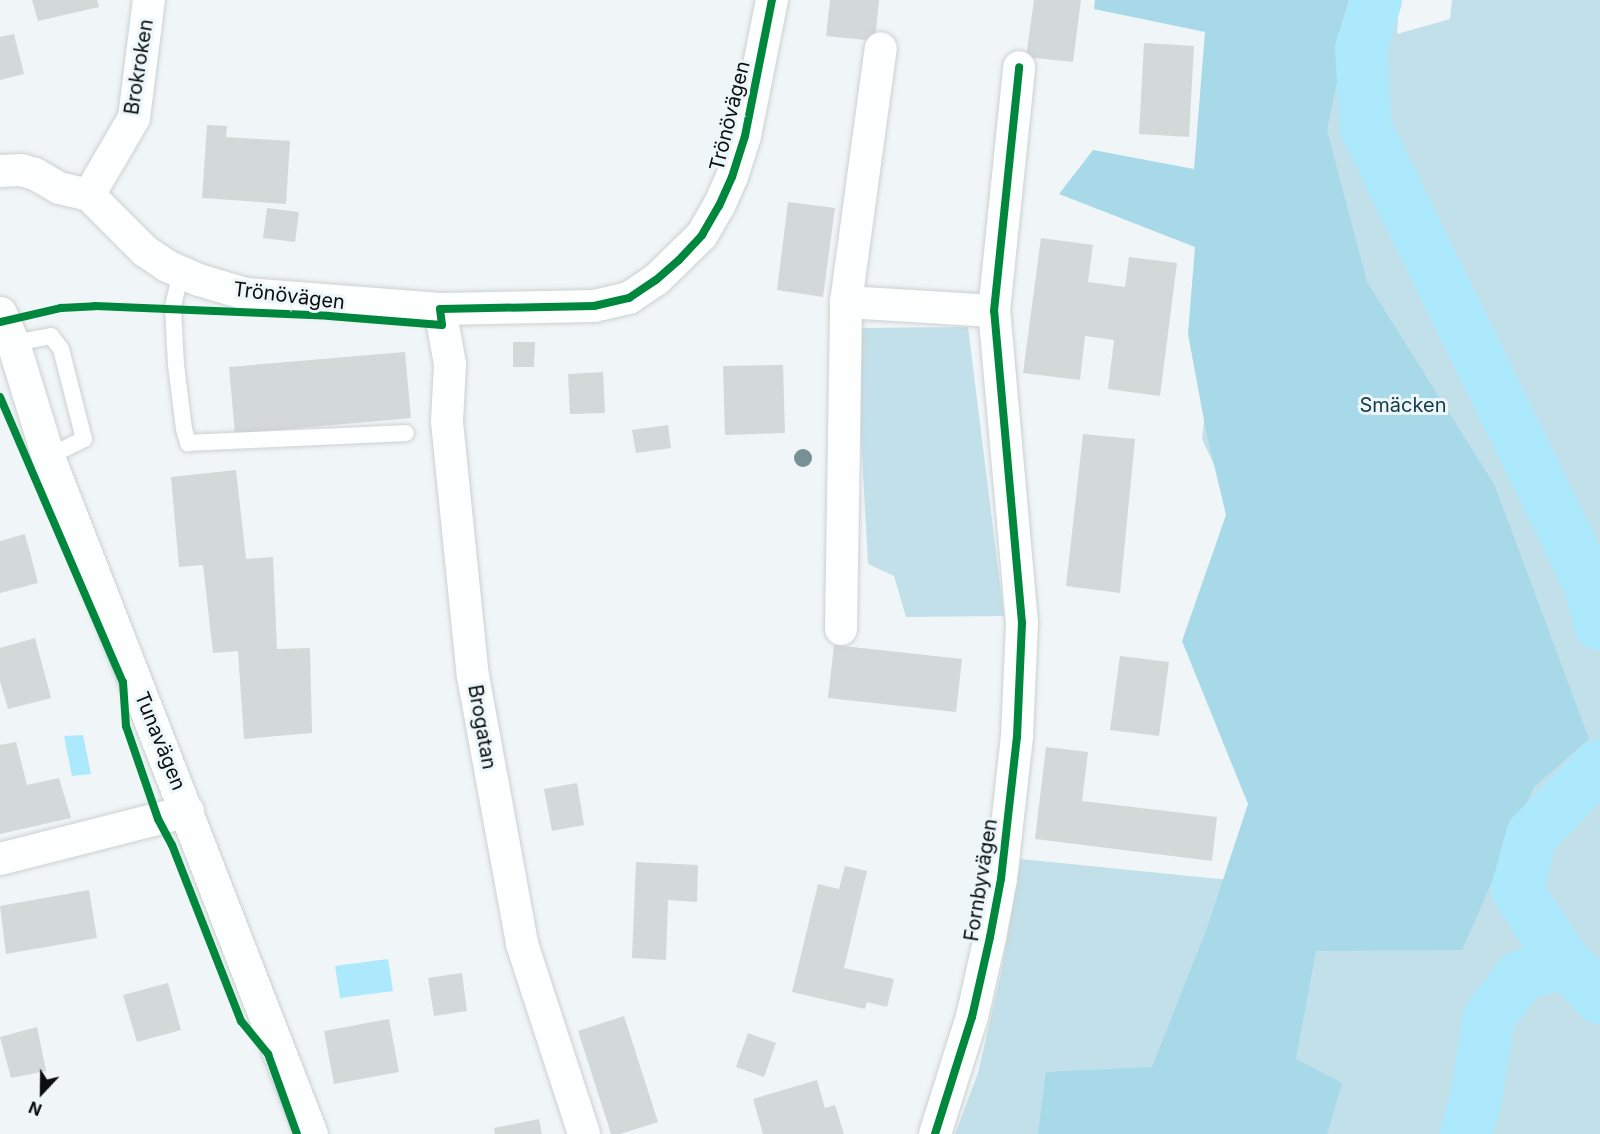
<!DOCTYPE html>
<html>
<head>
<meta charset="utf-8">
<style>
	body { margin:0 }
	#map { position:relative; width:1600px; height:1134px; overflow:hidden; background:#f0f6f7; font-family:Inter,sans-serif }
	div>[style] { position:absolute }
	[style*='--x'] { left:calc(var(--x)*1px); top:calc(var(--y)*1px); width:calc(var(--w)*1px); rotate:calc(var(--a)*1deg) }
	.green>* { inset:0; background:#c2e0e9 }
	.forest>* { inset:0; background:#a7d9e8 }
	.water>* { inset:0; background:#ace9fc }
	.river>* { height:52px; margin:-26px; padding:0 26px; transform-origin:26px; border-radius:26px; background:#ace9fc }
	.building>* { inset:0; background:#d3d8d9 }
	.roads { filter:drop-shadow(0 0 2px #ccd0d2) drop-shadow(0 0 2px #ccd0d2) }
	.service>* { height:16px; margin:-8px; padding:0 8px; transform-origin:8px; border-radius:8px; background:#fdfefe }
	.minor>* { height:32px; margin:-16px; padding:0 16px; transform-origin:16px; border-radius:16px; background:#fdfefe }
	.tertiary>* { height:33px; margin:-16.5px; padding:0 16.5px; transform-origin:16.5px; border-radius:16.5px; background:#fdfefe }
	.cycleway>* { height:8px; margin:-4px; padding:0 4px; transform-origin:4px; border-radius:4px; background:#00873e }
	.trees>* { width:18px; height:18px; margin:-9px; border-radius:50%; background:#779096 }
	span { translate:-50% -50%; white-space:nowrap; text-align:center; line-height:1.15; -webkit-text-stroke:6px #edf7fa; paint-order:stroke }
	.street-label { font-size:20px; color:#0b0e0f }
	.park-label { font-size:20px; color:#143c47 }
	.north { position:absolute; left:12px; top:1062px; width:60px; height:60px; -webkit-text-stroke:4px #edf7fa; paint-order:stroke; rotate:202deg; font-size:16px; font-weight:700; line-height:24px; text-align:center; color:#0b0e0f }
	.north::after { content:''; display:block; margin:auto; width:21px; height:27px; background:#0b0e0f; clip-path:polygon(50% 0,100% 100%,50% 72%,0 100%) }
</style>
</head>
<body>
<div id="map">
	<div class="green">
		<div style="clip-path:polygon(1240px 0,1399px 0,1397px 34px,1450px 19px,1452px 0,1600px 0,1600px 1134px,955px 1134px,978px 1073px,1001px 973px,1021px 859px,1229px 880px,1286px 774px,1234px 508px,1202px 439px,1238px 116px)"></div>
		<div style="clip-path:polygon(968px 327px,1004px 616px,906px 617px,894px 576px,868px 564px,855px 328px)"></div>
	</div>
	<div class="forest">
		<div style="clip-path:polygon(1095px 0,1354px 0,1327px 130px,1367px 282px,1495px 486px,1589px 739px,1534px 787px,1462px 950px,1316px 951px,1296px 1059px,1342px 1083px,1327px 1134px,1038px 1134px,1046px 1072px,1152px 1067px,1207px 928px,1248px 804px,1182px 641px,1226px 515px,1206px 431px,1188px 334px,1195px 247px,1059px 194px,1093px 150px,1194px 169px,1205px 32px,1094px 9px)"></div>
	</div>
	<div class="water">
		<div style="clip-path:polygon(83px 735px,91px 774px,72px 776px,64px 736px)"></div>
		<div style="clip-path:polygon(388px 959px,393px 991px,340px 998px,335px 966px)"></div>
	</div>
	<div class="river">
		<div style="--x:1376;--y:0;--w:51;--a:107"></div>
		<div style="--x:1361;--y:49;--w:79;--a:86.4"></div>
		<div style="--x:1366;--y:128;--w:507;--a:63.89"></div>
		<div style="--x:1589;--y:583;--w:43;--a:75.3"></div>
		<div style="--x:1600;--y:765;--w:98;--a:134.2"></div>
		<div style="--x:1532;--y:835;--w:57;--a:105.3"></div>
		<div style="--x:1517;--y:890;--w:84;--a:56.7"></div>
		<div style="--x:1563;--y:960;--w:53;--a:45.8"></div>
		<div style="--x:1466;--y:1134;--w:37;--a:-74"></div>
		<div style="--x:1476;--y:1098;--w:82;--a:-80.9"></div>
		<div style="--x:1489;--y:1017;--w:51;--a:-52.2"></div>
		<div style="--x:1520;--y:977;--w:46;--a:-21.6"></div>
	</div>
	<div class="building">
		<div style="clip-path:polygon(32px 0,97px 0,99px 7px,38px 21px)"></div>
		<div style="clip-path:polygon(830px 0,879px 0,875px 41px,826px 36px)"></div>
		<div style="clip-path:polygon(1034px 0,1081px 0,1073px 62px,1026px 57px)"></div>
		<div style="clip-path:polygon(14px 34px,24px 74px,0 80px,0 37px)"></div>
		<div style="clip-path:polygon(1144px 43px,1194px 46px,1189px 137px,1139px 134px)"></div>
		<div style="clip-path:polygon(207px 125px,227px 126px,226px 137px,290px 141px,286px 204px,202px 198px)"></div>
		<div style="clip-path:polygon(788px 202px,835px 208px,823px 297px,777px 290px)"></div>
		<div style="clip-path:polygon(267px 208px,299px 212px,295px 242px,263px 238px)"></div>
		<div style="clip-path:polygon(1041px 238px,1093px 245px,1088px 282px,1125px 287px,1129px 257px,1177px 263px,1160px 396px,1108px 389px,1114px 340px,1085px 336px,1080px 380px,1023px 373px)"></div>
		<div style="clip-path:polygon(513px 342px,535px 342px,534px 367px,513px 367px)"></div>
		<div style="clip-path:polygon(405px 352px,411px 418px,235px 434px,229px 367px)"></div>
		<div style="clip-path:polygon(783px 365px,785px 433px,725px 435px,723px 366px)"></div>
		<div style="clip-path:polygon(603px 372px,605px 413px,570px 414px,568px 374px)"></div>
		<div style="clip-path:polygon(668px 425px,671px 448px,636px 453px,632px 430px)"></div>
		<div style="clip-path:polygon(1083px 434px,1135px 439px,1120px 593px,1066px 586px)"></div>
		<div style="clip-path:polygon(236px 470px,246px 559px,273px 557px,277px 649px,310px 648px,312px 733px,244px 739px,238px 651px,213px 653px,203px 565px,179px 567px,171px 477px)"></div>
		<div style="clip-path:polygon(25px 534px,38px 583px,0 593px,0 541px)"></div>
		<div style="clip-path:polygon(35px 638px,51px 698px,8px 709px,0 681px,0 648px)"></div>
		<div style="clip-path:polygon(834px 645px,962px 659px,956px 712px,828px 698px)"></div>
		<div style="clip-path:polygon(1120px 656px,1169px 662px,1159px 736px,1110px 730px)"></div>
		<div style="clip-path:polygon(16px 742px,27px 785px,59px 778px,71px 818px,0 834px,0 745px)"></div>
		<div style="clip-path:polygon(1046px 747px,1088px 752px,1082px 801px,1217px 817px,1212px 861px,1035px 839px)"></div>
		<div style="clip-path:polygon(577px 783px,584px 825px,552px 831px,544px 789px)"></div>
		<div style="clip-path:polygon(636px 862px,698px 865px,697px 902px,668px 900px,666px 960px,632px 958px)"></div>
		<div style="clip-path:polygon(845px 866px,867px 871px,844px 968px,894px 979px,887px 1007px,867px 1002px,865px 1009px,792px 992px,818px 884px,839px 889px)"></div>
		<div style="clip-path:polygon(89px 890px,97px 938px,6px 954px,0 906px)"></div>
		<div style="clip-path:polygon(462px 973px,467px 1011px,434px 1016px,428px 978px)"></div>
		<div style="clip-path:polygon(168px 983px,181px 1030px,137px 1042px,123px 995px)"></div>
		<div style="clip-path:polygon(624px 1016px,658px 1122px,620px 1134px,611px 1134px,578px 1031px)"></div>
		<div style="clip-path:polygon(389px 1019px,399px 1072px,334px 1084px,324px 1031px)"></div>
		<div style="clip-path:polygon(37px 1027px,46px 1071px,11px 1078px,0 1037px)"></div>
		<div style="clip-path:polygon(748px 1033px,776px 1043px,764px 1077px,736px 1067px)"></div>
		<div style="clip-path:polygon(817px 1080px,825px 1108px,835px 1105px,844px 1134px,763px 1134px,753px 1099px)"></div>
		<div style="clip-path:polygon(539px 1119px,542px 1134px,495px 1134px,494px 1128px)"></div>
	</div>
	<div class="roads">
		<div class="service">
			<div style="--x:181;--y:272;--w:37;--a:103"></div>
			<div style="--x:173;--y:308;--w:57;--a:87"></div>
			<div style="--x:176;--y:365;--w:64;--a:82.9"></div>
			<div style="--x:184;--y:429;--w:15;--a:74"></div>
			<div style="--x:188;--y:443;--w:218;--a:-2.6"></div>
			<div style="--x:13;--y:343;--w:39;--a:-10"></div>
			<div style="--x:51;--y:336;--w:16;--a:52"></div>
			<div style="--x:61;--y:349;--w:93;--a:75.7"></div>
			<div style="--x:84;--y:439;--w:40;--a:153.4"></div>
		</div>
		<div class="minor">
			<div style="--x:0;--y:171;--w:21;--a:-3"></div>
			<div style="--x:21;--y:170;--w:15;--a:16"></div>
			<div style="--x:35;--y:174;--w:28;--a:30"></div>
			<div style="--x:59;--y:188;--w:31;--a:13"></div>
			<div style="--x:89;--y:195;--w:79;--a:45"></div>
			<div style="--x:145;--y:251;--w:27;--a:34"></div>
			<div style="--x:167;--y:266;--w:35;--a:24"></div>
			<div style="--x:199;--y:280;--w:49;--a:16.6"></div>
			<div style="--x:246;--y:294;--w:195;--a:4.4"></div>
			<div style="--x:440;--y:309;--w:154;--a:-1.1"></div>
			<div style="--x:594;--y:306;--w:36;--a:-13"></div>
			<div style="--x:629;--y:298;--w:32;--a:-34"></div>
			<div style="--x:656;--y:280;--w:64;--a:-44.4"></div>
			<div style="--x:702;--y:235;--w:34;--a:-60"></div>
			<div style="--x:719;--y:206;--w:32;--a:-66"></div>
			<div style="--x:732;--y:177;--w:43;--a:-72.4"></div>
			<div style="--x:745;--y:136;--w:139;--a:-78.8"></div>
			<div style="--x:89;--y:195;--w:89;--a:-59.7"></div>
			<div style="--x:134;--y:118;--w:119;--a:-82.8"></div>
			<div style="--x:846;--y:302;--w:148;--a:3.5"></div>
			<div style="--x:440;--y:309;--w:56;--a:79.7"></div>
			<div style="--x:450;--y:364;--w:58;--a:93"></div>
			<div style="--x:447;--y:422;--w:255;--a:84.2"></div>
			<div style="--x:473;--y:676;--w:272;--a:79.6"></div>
			<div style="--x:522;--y:944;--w:200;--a:71.9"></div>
			<div style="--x:841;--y:629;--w:327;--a:-89.1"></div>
			<div style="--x:846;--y:302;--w:256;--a:-82.2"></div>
			<div style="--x:0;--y:859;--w:194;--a:-14.3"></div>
			<div style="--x:935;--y:1134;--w:123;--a:-72.5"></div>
			<div style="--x:972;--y:1017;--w:82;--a:-77.3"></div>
			<div style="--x:990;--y:937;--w:59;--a:-79.3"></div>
			<div style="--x:1001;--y:879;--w:143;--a:-83.6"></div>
			<div style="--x:1017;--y:737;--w:114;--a:-87.5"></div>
			<div style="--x:1022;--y:623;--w:313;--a:-95.1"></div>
			<div style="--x:994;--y:311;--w:245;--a:-84.1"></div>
		</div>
		<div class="tertiary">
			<div style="--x:0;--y:313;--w:33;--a:67"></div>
			<div style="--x:13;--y:343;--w:119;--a:72.9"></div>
			<div style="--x:48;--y:457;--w:726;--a:68.77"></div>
		</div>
	</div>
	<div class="cycleway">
		<div style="--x:0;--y:322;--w:63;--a:-12.9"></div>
		<div style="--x:61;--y:308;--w:34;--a:-3"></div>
		<div style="--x:95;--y:306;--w:234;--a:2.4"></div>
		<div style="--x:329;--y:316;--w:113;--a:4.6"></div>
		<div style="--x:442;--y:325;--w:16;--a:-97"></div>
		<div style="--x:440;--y:309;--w:154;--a:-1.1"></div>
		<div style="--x:594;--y:306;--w:36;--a:-13"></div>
		<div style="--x:629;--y:298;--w:32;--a:-34"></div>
		<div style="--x:656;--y:280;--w:30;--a:-41"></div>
		<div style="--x:679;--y:260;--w:34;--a:-47"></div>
		<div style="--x:702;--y:235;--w:34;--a:-60"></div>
		<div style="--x:719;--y:206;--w:32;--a:-66"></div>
		<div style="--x:732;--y:177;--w:43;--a:-72.4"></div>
		<div style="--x:745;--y:136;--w:139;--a:-78.8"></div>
		<div style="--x:0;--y:397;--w:310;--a:66.7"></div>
		<div style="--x:123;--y:682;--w:44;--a:86.1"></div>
		<div style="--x:126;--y:726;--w:98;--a:71"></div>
		<div style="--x:158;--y:819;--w:30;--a:62"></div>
		<div style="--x:172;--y:845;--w:189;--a:68.6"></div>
		<div style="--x:241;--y:1021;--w:43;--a:50.7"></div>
		<div style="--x:268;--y:1054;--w:85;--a:70.1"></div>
		<div style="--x:935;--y:1134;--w:123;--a:-72.5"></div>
		<div style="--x:972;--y:1017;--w:82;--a:-77.3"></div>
		<div style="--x:990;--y:937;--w:59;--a:-79.3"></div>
		<div style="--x:1001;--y:879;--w:143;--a:-83.6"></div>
		<div style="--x:1017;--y:737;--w:114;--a:-87.5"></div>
		<div style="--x:1022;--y:623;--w:313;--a:-95.1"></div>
		<div style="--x:994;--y:311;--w:245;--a:-84.1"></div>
	</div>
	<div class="trees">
		<div style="left:803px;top:458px"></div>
	</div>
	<div class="street-label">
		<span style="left:139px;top:67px;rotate:-81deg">Brokroken</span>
		<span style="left:730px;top:116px;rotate:-76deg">Trönövägen</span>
		<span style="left:289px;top:296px;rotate:7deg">Trönövägen</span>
		<span style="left:482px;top:727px;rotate:80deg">Brogatan</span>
		<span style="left:160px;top:741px;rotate:68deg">Tunavägen</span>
		<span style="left:981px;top:880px;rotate:-81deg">Fornbyvägen</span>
	</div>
	<div class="park-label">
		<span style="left:1403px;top:405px">Smäcken</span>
	</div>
	<div class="north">N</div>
</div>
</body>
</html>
